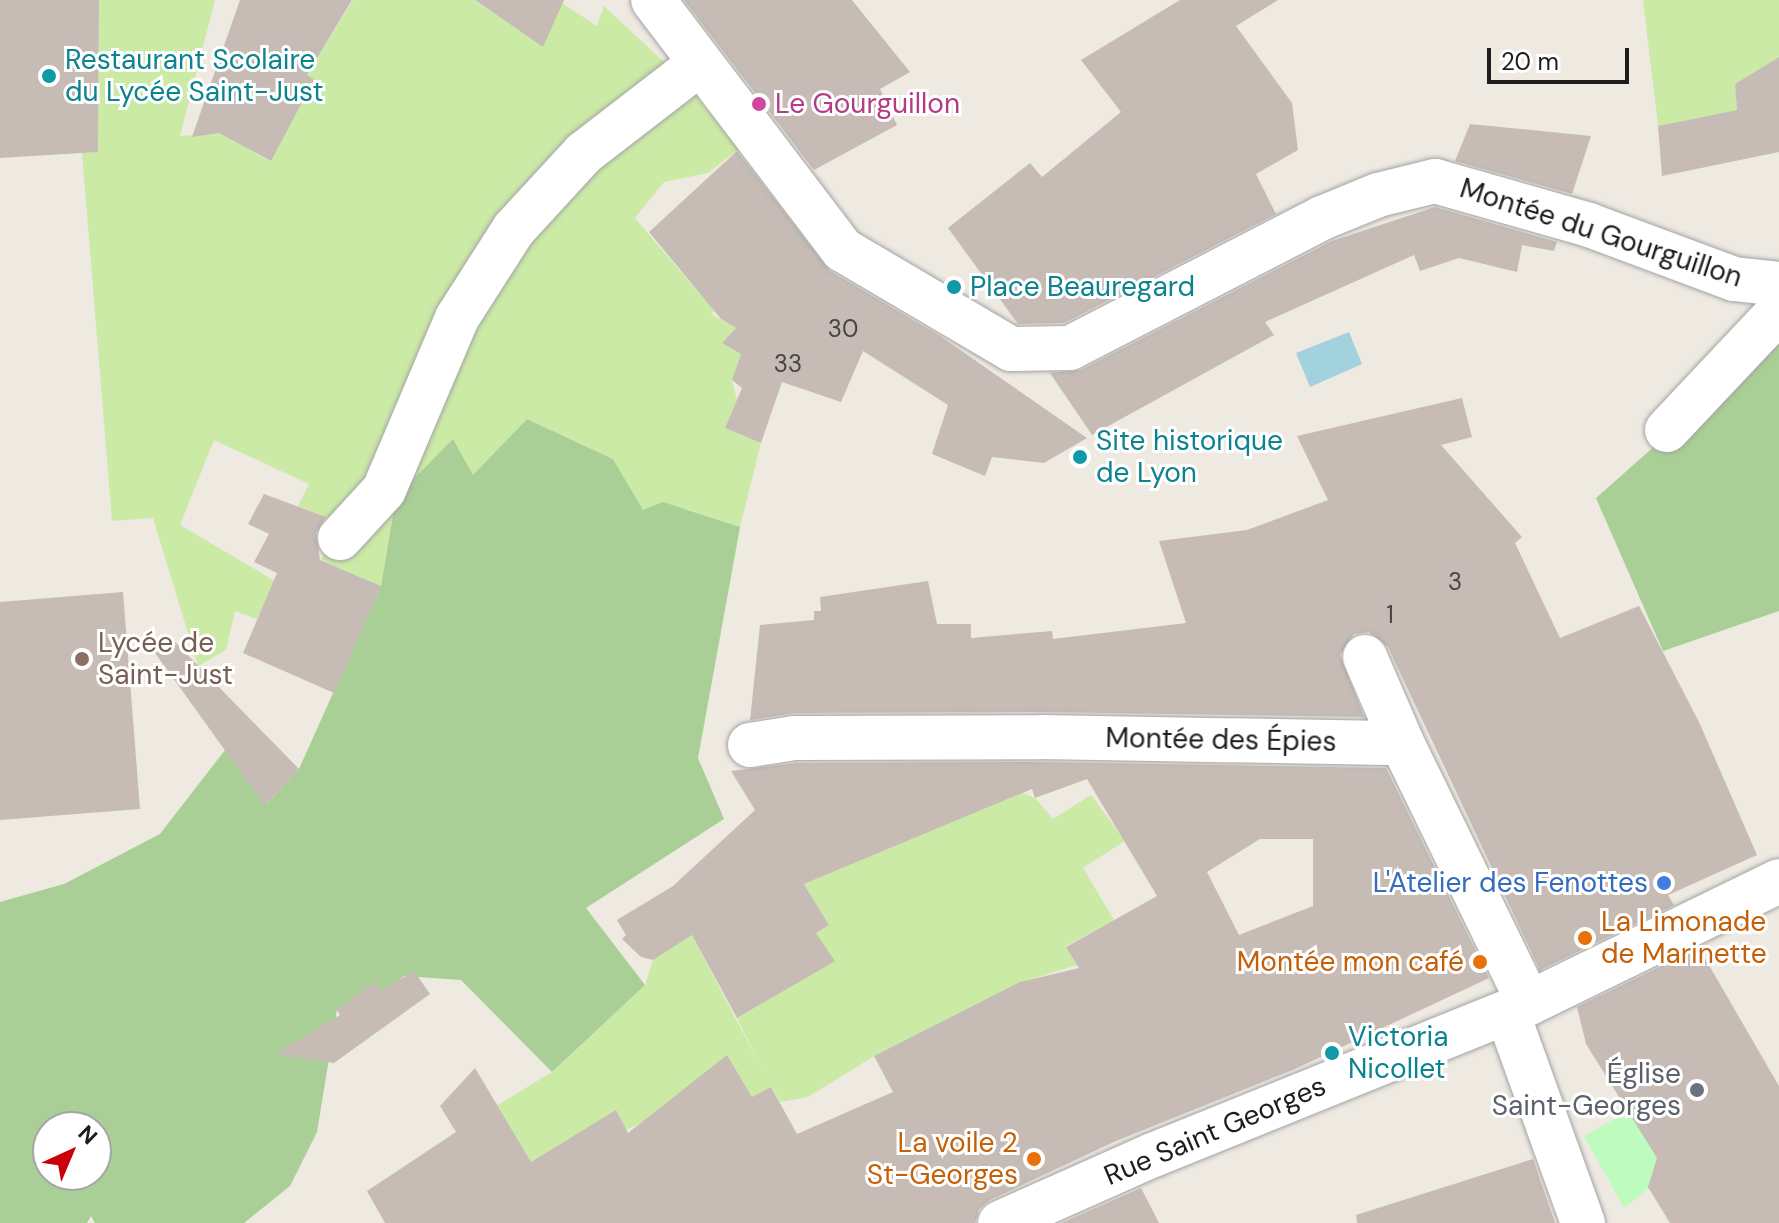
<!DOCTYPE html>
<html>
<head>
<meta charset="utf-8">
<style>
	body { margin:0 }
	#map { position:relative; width:1779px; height:1223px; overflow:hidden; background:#eeeae2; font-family:"DM Sans",sans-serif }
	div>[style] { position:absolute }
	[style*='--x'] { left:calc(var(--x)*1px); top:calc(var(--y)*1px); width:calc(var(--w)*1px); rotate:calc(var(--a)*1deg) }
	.grass>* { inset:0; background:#cbeaa6 }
	.forest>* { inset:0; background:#a9cf96 }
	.park>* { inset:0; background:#bdfbbf }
	.water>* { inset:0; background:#a1d2de }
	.building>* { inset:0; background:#c6bcb5 }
	.roads { filter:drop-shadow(0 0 2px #a4a4a4) drop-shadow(0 0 2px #a4a4a4) }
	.minor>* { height:44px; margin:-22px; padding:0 22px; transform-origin:22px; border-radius:22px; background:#fff }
	.dots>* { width:22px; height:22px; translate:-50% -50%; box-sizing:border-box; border:4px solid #fff; border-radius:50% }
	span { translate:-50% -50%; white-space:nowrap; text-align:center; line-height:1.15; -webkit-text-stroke:6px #fff; paint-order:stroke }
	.number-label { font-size:24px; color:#474543 }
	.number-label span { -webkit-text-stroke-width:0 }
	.culture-label { font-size:28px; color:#0d838f }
	.left { translate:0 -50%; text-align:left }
	.hotel-label { font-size:28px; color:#b23c85 }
	.street-label { font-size:28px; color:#1d1d1d }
	.education-label { font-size:28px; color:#785e54 }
	.shop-label { font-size:28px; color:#366cbe }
	.right { translate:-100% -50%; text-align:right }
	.food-label { font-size:28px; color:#c56008 }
	.worship-label { font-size:28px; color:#5b616d }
	.north { position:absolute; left:32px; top:1111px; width:80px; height:80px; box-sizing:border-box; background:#fff; border:2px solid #a5a5a5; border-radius:50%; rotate:44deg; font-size:22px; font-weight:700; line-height:32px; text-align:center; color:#1d1d1d }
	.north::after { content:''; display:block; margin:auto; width:28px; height:36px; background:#c90009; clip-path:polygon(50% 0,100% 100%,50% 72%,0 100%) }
	.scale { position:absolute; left:1487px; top:48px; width:142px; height:36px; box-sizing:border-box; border:4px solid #1d1d1d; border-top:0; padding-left:10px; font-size:24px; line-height:28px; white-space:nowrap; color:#1d1d1d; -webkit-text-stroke:6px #fff; paint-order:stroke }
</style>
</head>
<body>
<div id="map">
	<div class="grass">
		<div style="clip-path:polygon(99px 0,215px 0,180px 136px,233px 131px,230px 139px,270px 161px,307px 75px,353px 0,474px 0,543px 46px,562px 3px,597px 26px,604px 6px,681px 78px,739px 149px,708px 173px,664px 182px,635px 218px,699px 293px,728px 298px,711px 314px,736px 328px,722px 343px,741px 354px,732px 380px,737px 400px,725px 428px,761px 443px,740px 527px,686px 509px,643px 511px,613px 459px,527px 419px,473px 476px,453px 440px,396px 497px,381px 586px,321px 560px,338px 522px,298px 506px,309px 484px,214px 440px,180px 525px,275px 581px,257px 619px,235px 611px,226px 650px,198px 666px,153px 518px,112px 521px,82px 153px,98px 152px)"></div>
		<div style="clip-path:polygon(1643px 0,1779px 0,1779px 57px,1735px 84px,1737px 110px,1658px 126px)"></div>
		<div style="clip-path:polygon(1022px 793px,1035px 798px,1053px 819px,1091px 795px,1125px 841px,1083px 868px,1114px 920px,1066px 946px,1077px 965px,1022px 982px,874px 1056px,808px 1097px,780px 1102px,772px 1087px,752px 1097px,740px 1077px,626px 1130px,616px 1111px,601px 1191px,524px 1160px,496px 1106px,552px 1072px,645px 985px,653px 960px,692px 935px,763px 1071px,737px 1018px,834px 961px,816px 933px,829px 925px,804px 884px)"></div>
	</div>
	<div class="forest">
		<div style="clip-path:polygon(1779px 336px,1779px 611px,1663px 651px,1596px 498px)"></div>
		<div style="clip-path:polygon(evenodd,527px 419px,613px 459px,643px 510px,663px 502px,740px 527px,698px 758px,724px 819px,586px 908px,645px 985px,552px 1072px,461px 980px,404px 976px,383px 994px,375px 983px,337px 1010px,317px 1132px,290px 1186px,244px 1223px,95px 1223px,91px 1216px,87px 1223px,0 1223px,0 902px,64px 884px,160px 834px,225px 750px,266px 805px,299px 769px,381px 586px,396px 497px,453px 439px,473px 475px,527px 419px,48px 1127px,96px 1127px,96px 1175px,48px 1175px,48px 1127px)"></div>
	</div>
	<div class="park">
		<div style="clip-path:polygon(1633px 1109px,1634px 1122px,1642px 1124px,1656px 1149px,1652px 1152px,1660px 1154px,1657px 1191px,1648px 1189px,1624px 1208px,1584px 1136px)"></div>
	</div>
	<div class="water">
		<div style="clip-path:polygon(1349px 332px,1362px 364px,1310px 387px,1296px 353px)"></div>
	</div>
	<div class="building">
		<div style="clip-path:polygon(0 0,99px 0,98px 152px,0 158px)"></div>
		<div style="clip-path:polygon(240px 0,352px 0,307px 75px,314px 80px,271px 161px,219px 133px,192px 137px)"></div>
		<div style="clip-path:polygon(475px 0,564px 0,543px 47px)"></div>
		<div style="clip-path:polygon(684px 0,852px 0,910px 72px,880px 89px,897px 125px,814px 170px)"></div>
		<div style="clip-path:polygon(1180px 0,1278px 0,1236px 26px,1292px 103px,1298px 150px,1256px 174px,1276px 214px,1064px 323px,1018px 324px,948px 228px,1030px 163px,1042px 177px,1121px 112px,1081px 60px)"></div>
		<div style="clip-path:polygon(1779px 57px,1779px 152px,1662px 176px,1658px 126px,1737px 110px,1735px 84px)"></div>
		<div style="clip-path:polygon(1470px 124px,1591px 136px,1572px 194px,1455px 161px)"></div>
		<div style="clip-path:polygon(737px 151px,830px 271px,940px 336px,1087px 438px,1044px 463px,992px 457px,985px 476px,932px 454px,948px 405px,863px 351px,841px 402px,782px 382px,761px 443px,725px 428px,742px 388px,732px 380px,741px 354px,722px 343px,736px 328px,721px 319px,649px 232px)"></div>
		<div style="clip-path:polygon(1435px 207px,1557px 242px,1554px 251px,1522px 245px,1517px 272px,1459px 258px,1420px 271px,1414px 255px,1265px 322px,1274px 335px,1092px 435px,1050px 373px,1081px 370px,1332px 241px)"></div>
		<div style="clip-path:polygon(1462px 398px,1472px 437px,1441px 445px,1522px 537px,1515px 543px,1560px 638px,1639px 606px,1699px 722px,1757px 855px,1668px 895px,1674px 905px,1540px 970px,1388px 647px,1369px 632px,1354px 634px,1340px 655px,1364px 717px,1041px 712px,794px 713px,750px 720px,760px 625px,814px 620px,814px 611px,821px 611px,820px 597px,928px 581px,937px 624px,971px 624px,971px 638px,1052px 631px,1053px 639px,1186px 623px,1159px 541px,1247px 530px,1328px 500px,1297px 436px)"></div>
		<div style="clip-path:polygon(264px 494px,326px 517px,316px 533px,320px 560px,381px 586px,334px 693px,243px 653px,277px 573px,254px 562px,269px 534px,248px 524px)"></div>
		<div style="clip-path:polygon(123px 592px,140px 809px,0 820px,0 602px)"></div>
		<div style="clip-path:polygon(172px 639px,299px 769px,265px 806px,155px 653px)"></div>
		<div style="clip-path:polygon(evenodd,1041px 762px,1386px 768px,1489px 978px,1295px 1069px,1116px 1141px,990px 1200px,979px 1209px,975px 1223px,385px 1223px,367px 1191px,456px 1132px,440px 1106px,475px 1068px,531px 1162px,616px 1110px,628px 1133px,727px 1055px,752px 1097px,771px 1087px,797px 1134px,893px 1092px,874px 1056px,1020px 982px,1079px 968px,1066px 947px,1157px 896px,1087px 779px,1035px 798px,1032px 789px,804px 884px,829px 925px,816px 933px,835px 961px,737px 1018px,692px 935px,653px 960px,641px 957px,622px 939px,626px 935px,617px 920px,673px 886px,755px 810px,731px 771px,796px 763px,1041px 762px,1260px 839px,1313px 839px,1313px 906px,1239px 935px,1207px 872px,1260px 839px)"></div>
		<div style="clip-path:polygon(1699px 948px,1779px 1086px,1779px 1223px,1670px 1223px,1648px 1187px,1657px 1158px,1586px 1044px,1577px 1007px)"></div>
		<div style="clip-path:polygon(414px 971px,430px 994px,334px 1063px,275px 1054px,340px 1015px,337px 1010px,375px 982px,381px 991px)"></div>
		<div style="clip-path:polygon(1533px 1159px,1555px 1223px,1357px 1223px,1356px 1215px)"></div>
		<div style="clip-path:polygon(1141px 1188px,1159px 1223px,1062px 1223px)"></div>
	</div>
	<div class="roads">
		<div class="minor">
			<div style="--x:653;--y:0;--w:314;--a:52.8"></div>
			<div style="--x:843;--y:250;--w:195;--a:30.5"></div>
			<div style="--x:1011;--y:349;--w:59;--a:-1"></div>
			<div style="--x:1070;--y:348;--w:284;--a:-27.3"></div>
			<div style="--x:1322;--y:218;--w:61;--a:-22.3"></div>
			<div style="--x:1378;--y:195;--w:59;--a:-13.8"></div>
			<div style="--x:1435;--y:181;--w:160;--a:15.9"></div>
			<div style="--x:1589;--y:225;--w:155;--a:20.4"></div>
			<div style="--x:1734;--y:279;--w:45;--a:6.3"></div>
			<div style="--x:1667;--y:430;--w:163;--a:-46.7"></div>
			<div style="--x:340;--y:538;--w:65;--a:-47.5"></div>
			<div style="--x:384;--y:490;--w:187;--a:-67"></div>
			<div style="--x:457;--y:318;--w:106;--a:-57.4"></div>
			<div style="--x:514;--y:229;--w:103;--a:-47.4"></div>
			<div style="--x:584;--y:153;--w:123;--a:-37.7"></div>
			<div style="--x:1365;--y:657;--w:94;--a:66.7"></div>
			<div style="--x:750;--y:745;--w:45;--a:-9"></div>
			<div style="--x:794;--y:738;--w:247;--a:-0.2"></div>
			<div style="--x:1041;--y:737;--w:361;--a:1"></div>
			<div style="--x:1402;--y:743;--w:289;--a:64"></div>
			<div style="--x:1511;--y:1023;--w:213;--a:70.2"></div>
			<div style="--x:1000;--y:1223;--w:167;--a:-24"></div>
			<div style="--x:1153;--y:1155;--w:406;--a:-22"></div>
			<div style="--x:1529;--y:1003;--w:278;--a:-26"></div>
		</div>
	</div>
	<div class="dots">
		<div style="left:49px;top:76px;background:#0f9aa8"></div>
		<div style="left:759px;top:104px;background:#d1479c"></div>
		<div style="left:954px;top:287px;background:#0f9aa8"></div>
		<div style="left:1080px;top:457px;background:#0f9aa8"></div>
		<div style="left:82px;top:659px;background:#8d6e63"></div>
		<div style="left:1664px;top:883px;background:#3f7fe0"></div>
		<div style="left:1585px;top:938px;background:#e8710a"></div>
		<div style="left:1480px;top:962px;background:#e8710a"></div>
		<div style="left:1332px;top:1053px;background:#0f9aa8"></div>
		<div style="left:1697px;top:1090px;background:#6b7280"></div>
		<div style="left:1034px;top:1159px;background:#e8710a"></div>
	</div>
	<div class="number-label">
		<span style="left:843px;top:329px">30</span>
		<span style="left:788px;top:364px">33</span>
		<span style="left:1455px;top:582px">3</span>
		<span style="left:1390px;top:615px">1</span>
	</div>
	<div class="culture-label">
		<span class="left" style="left:65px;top:76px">Restaurant Scolaire<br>du Lycée Saint-Just</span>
		<span class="left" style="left:970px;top:287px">Place Beauregard</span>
		<span class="left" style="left:1096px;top:457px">Site historique<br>de Lyon</span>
		<span class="left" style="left:1348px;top:1053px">Victoria<br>Nicollet</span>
	</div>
	<div class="hotel-label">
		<span class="left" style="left:775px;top:104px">Le Gourguillon</span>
	</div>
	<div class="street-label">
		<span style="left:1601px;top:233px;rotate:18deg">Montée du Gourguillon</span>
		<span style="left:1221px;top:740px;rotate:1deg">Montée des Épies</span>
		<span style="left:1215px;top:1131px;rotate:-23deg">Rue Saint Georges</span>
	</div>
	<div class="education-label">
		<span class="left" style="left:98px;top:659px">Lycée de<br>Saint-Just</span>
	</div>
	<div class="shop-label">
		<span class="right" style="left:1648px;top:883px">L'Atelier des Fenottes</span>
	</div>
	<div class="food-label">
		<span class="left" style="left:1601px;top:938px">La Limonade<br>de Marinette</span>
		<span class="right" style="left:1464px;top:962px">Montée mon café</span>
		<span class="right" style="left:1018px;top:1159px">La voile 2<br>St-Georges</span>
	</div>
	<div class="worship-label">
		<span class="right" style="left:1681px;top:1090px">Église<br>Saint-Georges</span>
	</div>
	<div class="north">N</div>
	<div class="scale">20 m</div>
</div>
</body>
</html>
